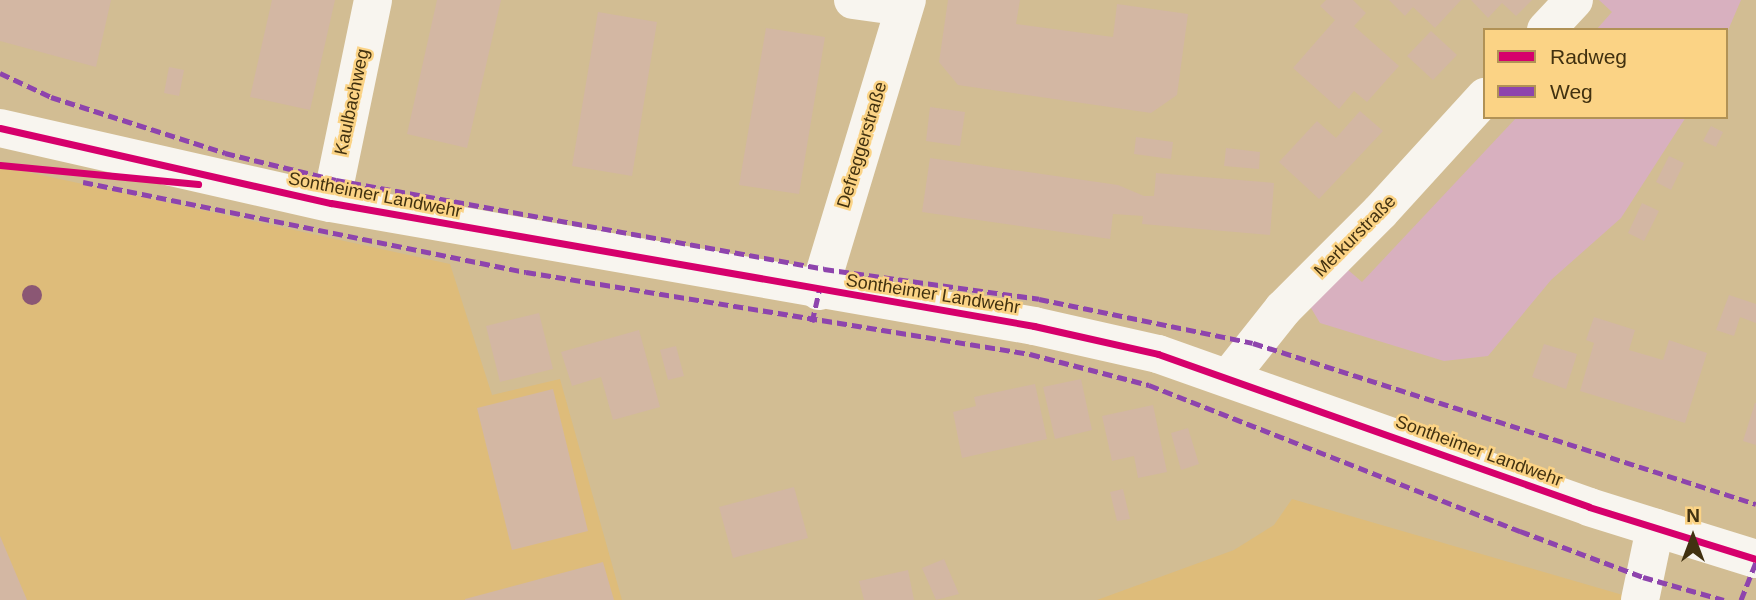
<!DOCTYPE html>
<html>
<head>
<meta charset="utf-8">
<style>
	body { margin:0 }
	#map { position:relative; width:1756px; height:600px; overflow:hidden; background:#d2bd93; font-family:Arial,sans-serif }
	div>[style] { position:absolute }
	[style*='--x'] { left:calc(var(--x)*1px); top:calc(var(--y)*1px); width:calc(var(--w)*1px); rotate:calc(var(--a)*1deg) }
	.built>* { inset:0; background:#debc7a }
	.green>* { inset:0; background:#d8b0bf }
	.building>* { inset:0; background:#d3b7a3 }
	.minor>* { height:38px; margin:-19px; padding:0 19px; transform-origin:19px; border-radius:19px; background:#f8f5ef }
	.quiet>* { height:5px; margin-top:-2.5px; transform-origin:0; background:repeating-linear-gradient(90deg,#8e44ad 0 10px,transparent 0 15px) }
	.cycleway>* { height:7px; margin:-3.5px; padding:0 3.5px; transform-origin:3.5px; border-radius:3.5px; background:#d6006c }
	.trees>* { width:20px; height:20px; margin:-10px; border-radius:50%; background:#8b5774 }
	span { translate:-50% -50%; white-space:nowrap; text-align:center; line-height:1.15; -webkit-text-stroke:5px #fbd385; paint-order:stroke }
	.street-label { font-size:18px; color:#413110 }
	.legend { position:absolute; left:1483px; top:28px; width:245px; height:91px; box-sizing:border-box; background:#fbd385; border:2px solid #b19256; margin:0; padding:9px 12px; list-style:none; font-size:21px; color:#413110 }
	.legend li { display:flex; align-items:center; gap:14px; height:35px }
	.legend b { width:35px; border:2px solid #b19256 }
	.north { position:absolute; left:1658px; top:502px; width:70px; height:70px; -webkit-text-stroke:5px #fbd385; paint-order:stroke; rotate:0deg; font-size:19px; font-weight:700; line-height:28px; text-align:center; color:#413110 }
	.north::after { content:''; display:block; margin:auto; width:24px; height:32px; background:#413110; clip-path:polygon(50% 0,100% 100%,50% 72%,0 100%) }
</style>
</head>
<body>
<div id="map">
	<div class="built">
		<div style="clip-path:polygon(0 166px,450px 264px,492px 395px,560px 379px,622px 600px,0 600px)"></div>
		<div style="clip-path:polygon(1292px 499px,1640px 600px,1097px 600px,1234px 550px,1274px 525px)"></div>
	</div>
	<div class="green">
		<div style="clip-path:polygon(1599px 0,1741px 0,1726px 35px,1726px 30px,1596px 30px,1612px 12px)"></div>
		<div style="clip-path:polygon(1517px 117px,1686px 117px,1621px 218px,1551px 280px,1488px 356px,1444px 361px,1320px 323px,1308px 303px,1347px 269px,1362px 282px)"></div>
	</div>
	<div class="building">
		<div style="clip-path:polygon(0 0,111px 0,96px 67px,0 41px)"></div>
		<div style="clip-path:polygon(272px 0,335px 0,310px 110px,250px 97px)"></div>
		<div style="clip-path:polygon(437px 0,501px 0,467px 148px,407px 134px)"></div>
		<div style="clip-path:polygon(948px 0,1020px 0,1016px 24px,1113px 37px,1117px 4px,1188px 14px,1177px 95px,1151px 113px,958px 85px,939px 62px)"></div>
		<div style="clip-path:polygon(1326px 0,1353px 0,1366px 13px,1354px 26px,1399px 66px,1367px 102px,1354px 91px,1339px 109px,1293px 68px,1335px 20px,1320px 6px)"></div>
		<div style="clip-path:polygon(1389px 0,1461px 0,1435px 28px,1413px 7px,1405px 16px)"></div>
		<div style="clip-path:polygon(1471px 0,1532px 0,1516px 16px,1502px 3px,1488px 18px)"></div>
		<div style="clip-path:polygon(598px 12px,657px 22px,632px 176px,572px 166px)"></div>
		<div style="clip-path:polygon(766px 28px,825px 37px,799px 194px,739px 185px)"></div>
		<div style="clip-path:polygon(1431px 31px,1457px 55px,1433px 80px,1407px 56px)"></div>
		<div style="clip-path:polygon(169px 67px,184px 70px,179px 96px,164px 93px)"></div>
		<div style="clip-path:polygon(930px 107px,965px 112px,960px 146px,926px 141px)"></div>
		<div style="clip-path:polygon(1360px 111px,1383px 131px,1319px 199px,1279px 162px,1317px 121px,1336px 138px)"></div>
		<div style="clip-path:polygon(1711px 126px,1723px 132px,1716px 147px,1703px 141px)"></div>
		<div style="clip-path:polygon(1136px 137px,1173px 142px,1171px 159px,1134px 154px)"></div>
		<div style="clip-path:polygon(1226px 148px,1260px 152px,1259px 169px,1224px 166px)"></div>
		<div style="clip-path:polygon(1669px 156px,1684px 163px,1671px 190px,1656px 182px)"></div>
		<div style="clip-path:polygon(930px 158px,1118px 185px,1144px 196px,1154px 196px,1156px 173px,1274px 183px,1270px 235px,1142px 224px,1143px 216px,1113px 214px,1110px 239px,922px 212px)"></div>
		<div style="clip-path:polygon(1642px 203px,1659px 211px,1644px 241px,1628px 233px)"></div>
		<div style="clip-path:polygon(1729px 295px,1756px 304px,1756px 323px,1740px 317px,1734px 336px,1716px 330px)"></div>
		<div style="clip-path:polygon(539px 313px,553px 369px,500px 382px,486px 326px)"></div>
		<div style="clip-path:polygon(1594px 317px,1635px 330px,1629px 350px,1663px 360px,1669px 340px,1707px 353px,1685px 423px,1580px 391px,1594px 343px,1586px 340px)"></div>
		<div style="clip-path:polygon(639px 330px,660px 407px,613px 420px,601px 377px,572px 386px,561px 352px)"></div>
		<div style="clip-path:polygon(1544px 344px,1577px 354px,1566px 389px,1532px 377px)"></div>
		<div style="clip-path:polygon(676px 346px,684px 376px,668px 380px,660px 350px)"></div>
		<div style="clip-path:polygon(1081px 379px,1092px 430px,1055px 439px,1043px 387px)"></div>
		<div style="clip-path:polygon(1035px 384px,1047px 439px,962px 458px,953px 412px,976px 406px,974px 397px)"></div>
		<div style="clip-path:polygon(553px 389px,588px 531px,512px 550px,477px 408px)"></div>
		<div style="clip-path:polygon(1755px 403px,1756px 403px,1756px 445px,1743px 441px)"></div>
		<div style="clip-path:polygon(1153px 405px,1167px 472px,1138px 478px,1134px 456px,1112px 461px,1102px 416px)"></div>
		<div style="clip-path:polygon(1188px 428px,1199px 464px,1181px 470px,1171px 433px)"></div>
		<div style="clip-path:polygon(794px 487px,808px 538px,733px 558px,719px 507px)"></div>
		<div style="clip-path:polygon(1123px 489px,1130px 519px,1117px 521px,1110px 492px)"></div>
		<div style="clip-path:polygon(0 536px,27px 600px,0 600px)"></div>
		<div style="clip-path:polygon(944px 559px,959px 594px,936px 600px,922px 568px)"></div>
		<div style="clip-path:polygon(603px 562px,614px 600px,465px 600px,465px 599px)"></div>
		<div style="clip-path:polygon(908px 570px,914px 600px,864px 600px,859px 581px)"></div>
	</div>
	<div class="minor">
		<div style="--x:853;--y:0;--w:51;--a:7.8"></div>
		<div style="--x:1546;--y:30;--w:41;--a:-47"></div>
		<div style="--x:0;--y:128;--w:339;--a:12.8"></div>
		<div style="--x:331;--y:203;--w:714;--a:9.92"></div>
		<div style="--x:1034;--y:326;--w:127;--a:12.7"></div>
		<div style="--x:1158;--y:354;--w:457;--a:19.5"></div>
		<div style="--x:1589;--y:507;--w:175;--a:17.3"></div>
		<div style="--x:331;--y:203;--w:207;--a:-78.3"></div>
		<div style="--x:819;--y:291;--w:304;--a:-73.2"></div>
		<div style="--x:1229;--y:377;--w:87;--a:-51.5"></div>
		<div style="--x:1283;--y:309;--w:137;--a:-45"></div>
		<div style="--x:1380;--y:212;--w:156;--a:-47.6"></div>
		<div style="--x:1640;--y:600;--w:74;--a:-78.2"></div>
	</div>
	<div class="quiet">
		<div style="--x:0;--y:73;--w:56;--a:25.2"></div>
		<div style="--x:51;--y:97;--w:183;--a:17.8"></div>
		<div style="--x:225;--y:153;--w:114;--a:13.7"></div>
		<div style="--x:336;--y:180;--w:496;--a:10.3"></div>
		<div style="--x:824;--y:269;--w:217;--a:7.9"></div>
		<div style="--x:1039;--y:299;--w:218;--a:11.6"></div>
		<div style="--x:1253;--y:343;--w:528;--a:17.75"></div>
		<div style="--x:83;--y:182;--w:452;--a:11.5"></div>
		<div style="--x:526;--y:272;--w:511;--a:9.24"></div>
		<div style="--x:1030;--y:354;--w:123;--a:14.6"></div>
		<div style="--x:1149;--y:385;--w:399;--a:21.5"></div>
		<div style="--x:1520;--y:531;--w:131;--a:20.5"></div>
		<div style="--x:1643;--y:577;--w:84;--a:15.9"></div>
		<div style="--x:812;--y:322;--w:32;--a:-77"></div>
		<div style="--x:1741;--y:600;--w:41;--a:-68.5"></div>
	</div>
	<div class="cycleway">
		<div style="--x:0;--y:128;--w:339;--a:12.8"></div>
		<div style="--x:331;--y:203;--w:714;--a:9.92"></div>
		<div style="--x:1034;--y:326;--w:127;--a:12.7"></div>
		<div style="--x:1158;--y:354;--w:457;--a:19.5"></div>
		<div style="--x:1589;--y:507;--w:175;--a:17.3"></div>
		<div style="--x:0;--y:165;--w:199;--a:5.5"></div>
	</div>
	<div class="trees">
		<div style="left:32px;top:295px"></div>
	</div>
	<div class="street-label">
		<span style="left:352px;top:102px;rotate:-78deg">Kaulbachweg</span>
		<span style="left:862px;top:145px;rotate:-73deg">Defreggerstraße</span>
		<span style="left:375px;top:195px;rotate:11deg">Sontheimer Landwehr</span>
		<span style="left:1355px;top:236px;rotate:-45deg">Merkurstraße</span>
		<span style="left:933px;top:294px;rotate:9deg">Sontheimer Landwehr</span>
		<span style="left:1479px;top:451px;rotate:20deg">Sontheimer Landwehr</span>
	</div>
	<ul class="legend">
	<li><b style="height:9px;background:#d6006c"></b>Radweg</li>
	<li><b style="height:9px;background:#8e44ad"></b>Weg</li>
	</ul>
	<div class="north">N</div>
</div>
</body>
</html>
